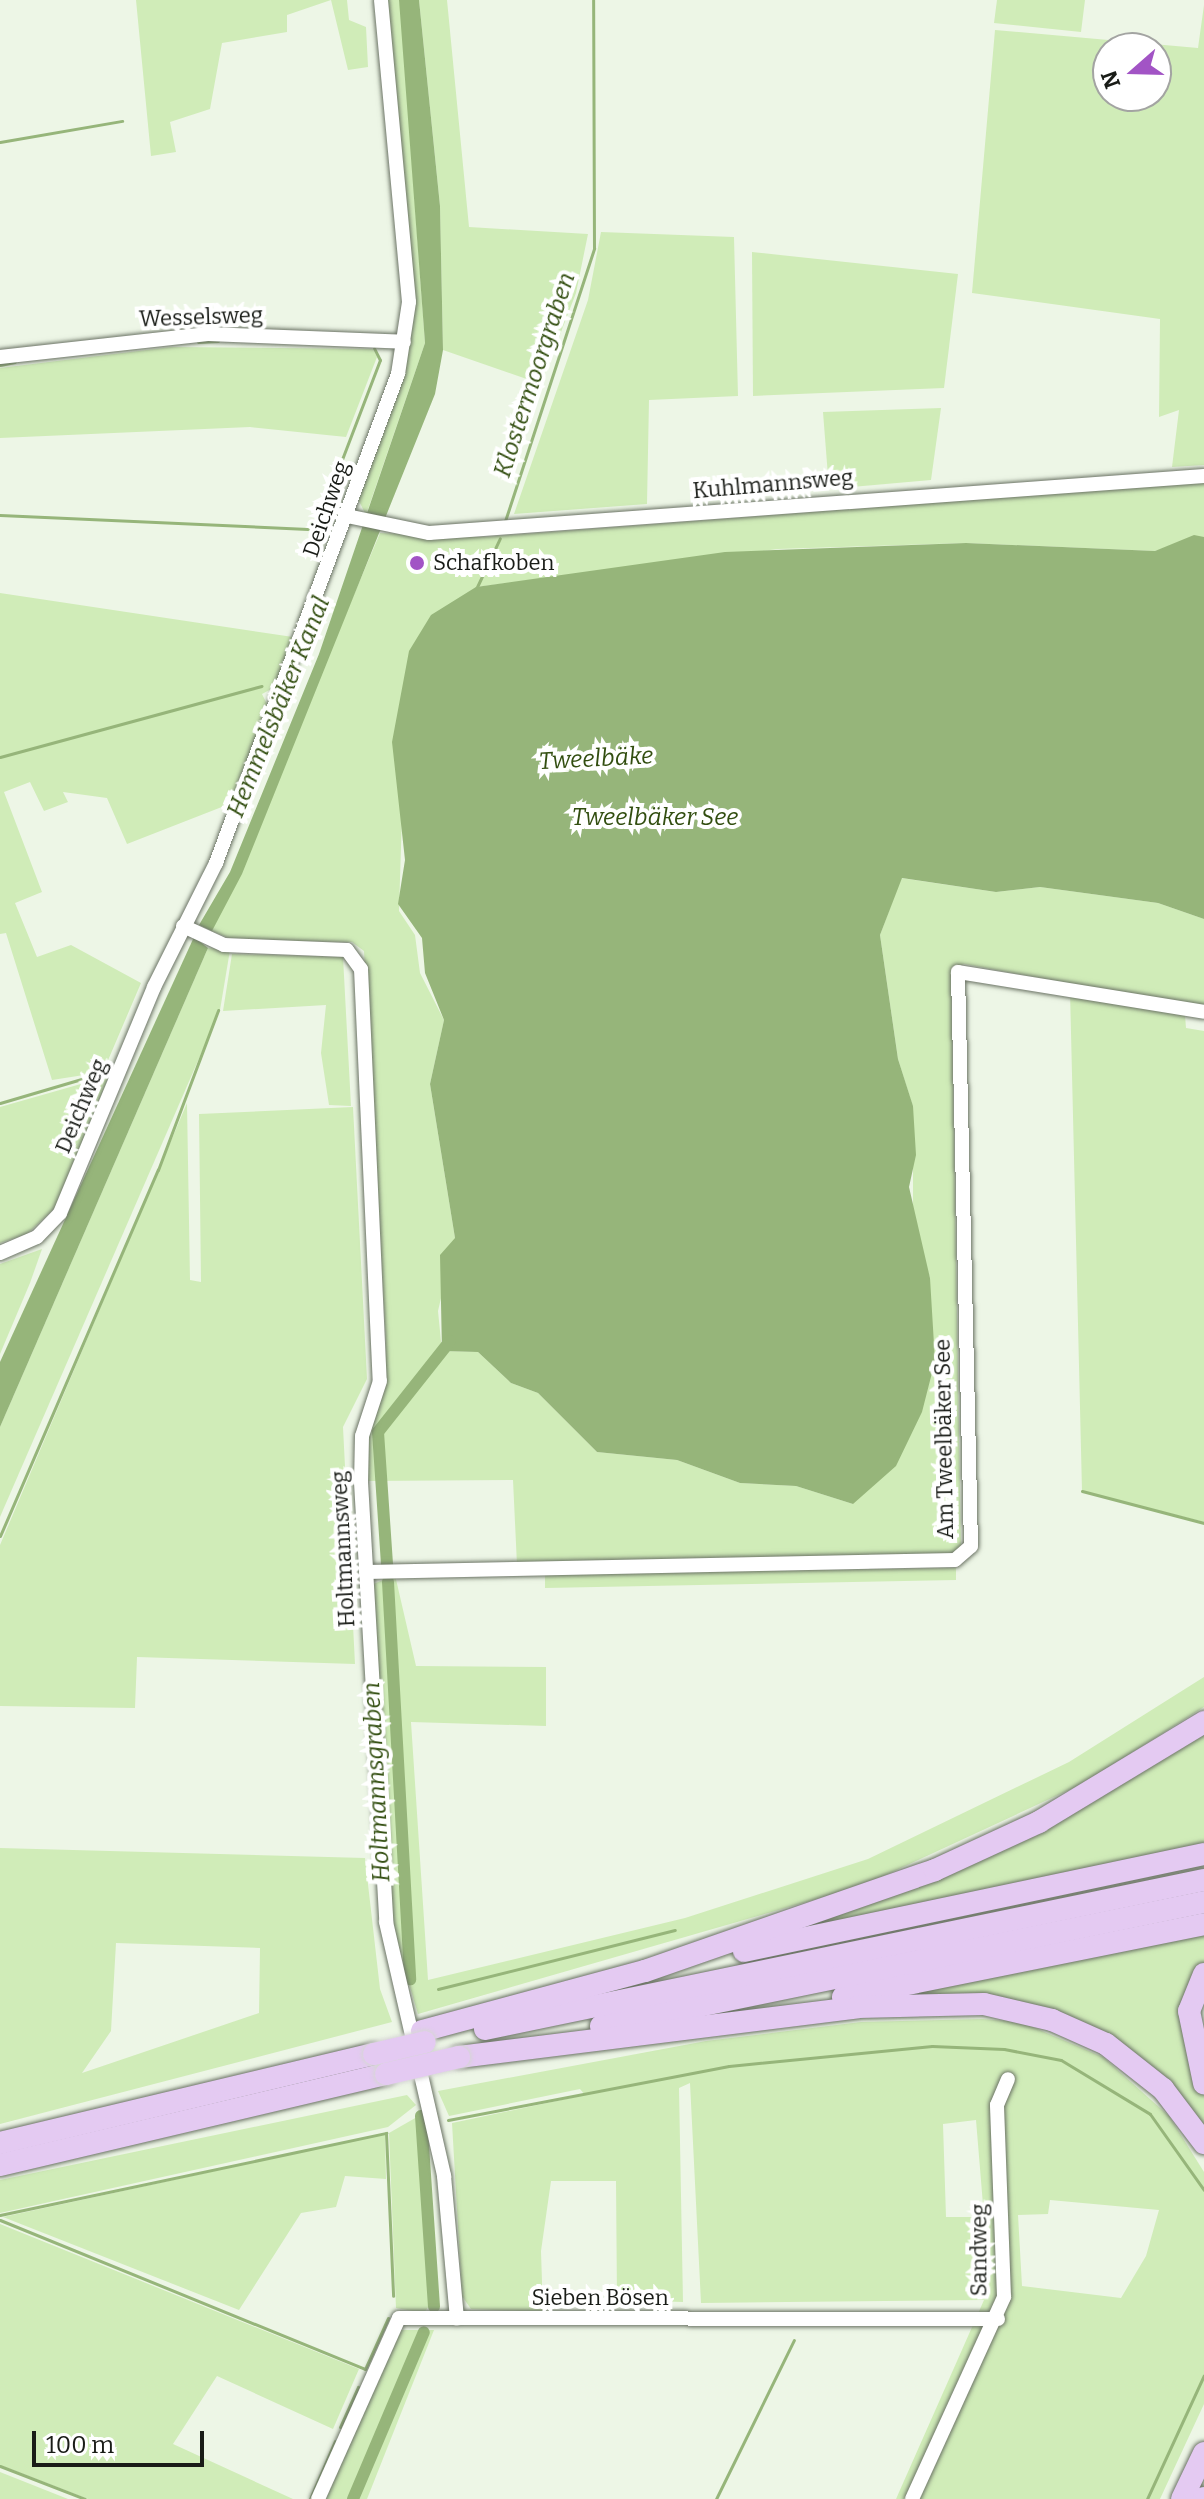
<!DOCTYPE html>
<html>
<head>
<meta charset="utf-8">
<style>
	body { margin:0 }
	#map { position:relative; width:1204px; height:2499px; overflow:hidden; background:#edf6e6; font-family:Bitter,serif }
	div>[style] { position:absolute }
	[style*='--x'] { left:calc(var(--x)*1px); top:calc(var(--y)*1px); width:calc(var(--w)*1px); rotate:calc(var(--a)*1deg) }
	.green>* { inset:0; background:#d0ecb8 }
	.water>* { inset:0; background:#96b57a }
	.stream>* { height:3px; margin:-1.5px; padding:0 1.5px; transform-origin:1.5px; border-radius:1.5px; background:#96b57a }
	.canal>* { height:12px; margin:-6px; padding:0 6px; transform-origin:6px; border-radius:6px; background:#96b57a }
	.roads { filter:drop-shadow(0 0 2px #6b7365) drop-shadow(0 0 2px #6b7365) }
	.minor>* { height:14px; margin:-7px; padding:0 7px; transform-origin:7px; border-radius:7px; background:#fff }
	.highway>* { height:22px; margin:-11px; padding:0 11px; transform-origin:11px; border-radius:11px; background:#e4caf2 }
	.bridges { filter:drop-shadow(0 0 2px #d6d6d5) drop-shadow(0 0 2px #d6d6d5) }
	.highway-bridge>* { height:22px; margin:-11px; padding:0 11px; transform-origin:11px; border-radius:11px; background:#e4caf2 }
	.dots>* { width:22px; height:22px; translate:-50% -50%; box-sizing:border-box; border:4px solid #fff; border-radius:50% }
	span { translate:-50% -50%; white-space:nowrap; text-align:center; line-height:1.15; -webkit-text-stroke:8px #fff; paint-order:stroke }
	.street-label { font-size:22px; color:#191c17 }
	.poi-label { font-size:22px; color:#191c17 }
	.left { translate:0 -50%; text-align:left }
	.water-label { font-size:24px; color:#324e10; font-style:italic }
	.north { position:absolute; left:1092px; top:32px; width:80px; height:80px; box-sizing:border-box; background:#fff; border:2px solid #a3a4a2; border-radius:50%; rotate:250deg; font-size:22px; font-weight:700; line-height:32px; text-align:center; color:#191c17 }
	.north::after { content:''; display:block; margin:auto; width:28px; height:36px; background:#a254c5; clip-path:polygon(50% 0,100% 100%,50% 72%,0 100%) }
	.scale { position:absolute; left:32px; top:2431px; width:172px; height:36px; box-sizing:border-box; border:4px solid #191c17; border-top:0; padding-left:10px; font-size:24px; line-height:28px; white-space:nowrap; color:#191c17; -webkit-text-stroke:6px #fff; paint-order:stroke }
</style>
</head>
<body>
<div id="map">
	<div class="green">
		<div style="clip-path:polygon(136px 0,347px 0,349px 20px,366px 27px,368px 67px,348px 70px,331px 0,287px 15px,287px 32px,222px 43px,210px 109px,170px 122px,176px 152px,151px 156px)"></div>
		<div style="clip-path:polygon(386px 0,399px 0,401px 10px,425px 343px,366px 515px,358px 499px,397px 396px,413px 322px)"></div>
		<div style="clip-path:polygon(419px 0,447px 0,469px 227px,588px 234px,576px 293px,541px 384px,443px 350px,440px 206px)"></div>
		<div style="clip-path:polygon(997px 0,1085px 0,1081px 32px,994px 23px)"></div>
		<div style="clip-path:polygon(evenodd,1204px 5px,1204px 465px,1172px 467px,1179px 410px,1159px 417px,1160px 319px,972px 293px,995px 30px,1198px 48px,1204px 5px,1108px 48px,1156px 48px,1156px 96px,1108px 96px,1108px 48px)"></div>
		<div style="clip-path:polygon(601px 232px,734px 237px,738px 396px,649px 400px,647px 504px,514px 514px,588px 300px)"></div>
		<div style="clip-path:polygon(752px 252px,958px 274px,944px 388px,753px 396px)"></div>
		<div style="clip-path:polygon(171px 347px,373px 349px,377px 357px,346px 437px,250px 427px,0 438px,0 368px)"></div>
		<div style="clip-path:polygon(941px 408px,931px 480px,829px 489px,823px 412px)"></div>
		<div style="clip-path:polygon(1204px 482px,1204px 537px,1155px 551px,966px 543px,778px 549px,476px 587px,402px 815px,399px 911px,415px 935px,420px 973px,444px 1020px,430px 1084px,455px 1238px,438px 1311px,442px 1351px,478px 1352px,511px 1383px,538px 1393px,597px 1452px,677px 1460px,740px 1483px,796px 1486px,853px 1504px,930px 1278px,913px 1224px,913px 1107px,898px 1059px,880px 935px,901px 878px,996px 892px,1040px 887px,1158px 903px,1204px 919px,1204px 1008px,964px 964px,951px 970px,961px 1546px,953px 1559px,517px 1565px,513px 1480px,367px 1481px,366px 1439px,384px 1384px,386px 1341px,364px 951px,352px 942px,234px 940px,212px 931px,380px 533px,485px 537px)"></div>
		<div style="clip-path:polygon(0 593px,293px 637px,275px 687px,262px 694px,268px 706px,232px 803px,127px 844px,107px 798px,63px 792px,68px 802px,44px 811px,30px 782px,4px 792px,42px 892px,15px 903px,37px 957px,71px 945px,141px 983px,103px 1072px,52px 1080px,6px 933px,0 934px)"></div>
		<div style="clip-path:polygon(208px 948px,230px 950px,220px 1010px,0 1517px,0 1427px)"></div>
		<div style="clip-path:polygon(232px 954px,343px 957px,351px 1106px,329px 1105px,321px 1053px,326px 1005px,223px 1011px)"></div>
		<div style="clip-path:polygon(1070px 991px,1185px 1015px,1186px 1028px,1204px 1031px,1204px 1522px,1082px 1491px)"></div>
		<div style="clip-path:polygon(109px 1076px,56px 1207px,27px 1234px,0 1243px,0 1107px)"></div>
		<div style="clip-path:polygon(187px 1103px,190px 1280px,201px 1282px,199px 1114px,353px 1107px,367px 1379px,343px 1427px,355px 1664px,137px 1657px,135px 1708px,0 1706px,0 1545px)"></div>
		<div style="clip-path:polygon(42px 1249px,30px 1283px,0 1354px,0 1264px)"></div>
		<div style="clip-path:polygon(956px 1568px,956px 1580px,545px 1588px,545px 1574px)"></div>
		<div style="clip-path:polygon(395px 1575px,416px 1666px,546px 1667px,546px 1726px,411px 1722px,428px 1980px,685px 1918px,868px 1859px,1069px 1762px,1204px 1677px,1204px 1707px,1082px 1784px,862px 1886px,418px 2014px,392px 1927px,371px 1585px)"></div>
		<div style="clip-path:polygon(1204px 1729px,1204px 1846px,799px 1928px)"></div>
		<div style="clip-path:polygon(evenodd,0 1848px,365px 1858px,380px 1989px,392px 2022px,0 2124px,0 1848px,116px 1943px,260px 1948px,259px 2013px,82px 2073px,111px 2031px,116px 1943px)"></div>
		<div style="clip-path:polygon(1204px 1932px,1204px 1964px,1182px 2031px,1204px 2095px,1204px 2133px,1109px 2039px,890px 1995px)"></div>
		<div style="clip-path:polygon(evenodd,982px 2019px,1021px 2022px,1103px 2057px,1169px 2116px,1204px 2172px,1204px 2404px,1160px 2499px,896px 2499px,984px 2300px,701px 2303px,690px 2083px,679px 2088px,683px 2302px,617px 2300px,616px 2181px,551px 2181px,541px 2251px,543px 2312px,471px 2309px,462px 2296px,452px 2123px,585px 2095px,580px 2089px,449px 2116px,438px 2091px,706px 2041px,861px 2022px,982px 2019px,976px 2120px,984px 2217px,946px 2217px,943px 2124px,976px 2120px,982px 2019px,1050px 2200px,1159px 2210px,1146px 2256px,1121px 2298px,1022px 2286px,1018px 2215px,1048px 2214px,1050px 2200px)"></div>
		<div style="clip-path:polygon(407px 2095px,416px 2105px,388px 2127px,0 2213px,0 2180px)"></div>
		<div style="clip-path:polygon(417px 2117px,429px 2306px,424px 2313px,396px 2308px,389px 2133px)"></div>
		<div style="clip-path:polygon(385px 2134px,386px 2179px,345px 2176px,336px 2207px,301px 2213px,239px 2310px,3px 2217px)"></div>
		<div style="clip-path:polygon(0 2224px,359px 2369px,333px 2429px,217px 2376px,173px 2444px,293px 2499px,88px 2499px,0 2465px)"></div>
		<div style="clip-path:polygon(400px 2330px,434px 2330px,367px 2499px,326px 2499px)"></div>
		<div style="clip-path:polygon(0 2472px,68px 2499px,0 2499px)"></div>
	</div>
	<div class="water">
		<div style="clip-path:polygon(399px 0,419px 0,440px 206px,443px 350px,435px 394px,242px 874px,212px 931px,199px 925px,230px 872px,319px 654px,425px 343px)"></div>
		<div style="clip-path:polygon(1194px 535px,1204px 537px,1204px 919px,1158px 903px,1040px 887px,996px 892px,902px 878px,880px 935px,898px 1059px,913px 1106px,916px 1155px,909px 1187px,930px 1278px,935px 1361px,922px 1412px,896px 1466px,853px 1504px,796px 1486px,740px 1483px,677px 1460px,597px 1452px,538px 1393px,511px 1383px,478px 1352px,442px 1351px,440px 1255px,455px 1238px,430px 1084px,444px 1020px,425px 973px,422px 938px,398px 904px,405px 860px,392px 742px,409px 651px,431px 615px,476px 587px,725px 552px,966px 543px,1155px 551px)"></div>
		<div style="clip-path:polygon(194px 937px,208px 948px,0 1427px,0 1362px)"></div>
	</div>
	<div class="stream">
		<div style="--x:0;--y:142;--w:124;--a:-9.8"></div>
		<div style="--x:198;--y:342;--w:20;--a:-3"></div>
		<div style="--x:0;--y:365;--w:15;--a:-11"></div>
		<div style="--x:0;--y:515;--w:308;--a:2.6"></div>
		<div style="--x:320;--y:517;--w:168;--a:-69.1"></div>
		<div style="--x:380;--y:360;--w:13;--a:-117"></div>
		<div style="--x:505;--y:521;--w:287;--a:-71.9"></div>
		<div style="--x:594;--y:248;--w:248;--a:-90.2"></div>
		<div style="--x:476;--y:589;--w:56;--a:-64.8"></div>
		<div style="--x:0;--y:757;--w:271;--a:-15.2"></div>
		<div style="--x:0;--y:1103;--w:99;--a:-16.4"></div>
		<div style="--x:1082;--y:1491;--w:126;--a:14.7"></div>
		<div style="--x:0;--y:1536;--w:399;--a:-66.7"></div>
		<div style="--x:158;--y:1170;--w:171;--a:-69.4"></div>
		<div style="--x:438;--y:1989;--w:244;--a:-14"></div>
		<div style="--x:448;--y:2120;--w:286;--a:-10.9"></div>
		<div style="--x:729;--y:2066;--w:204;--a:-5.6"></div>
		<div style="--x:932;--y:2046;--w:72;--a:2.4"></div>
		<div style="--x:1004;--y:2049;--w:58;--a:10.9"></div>
		<div style="--x:1061;--y:2060;--w:104;--a:31.2"></div>
		<div style="--x:1150;--y:2114;--w:93;--a:54.6"></div>
		<div style="--x:0;--y:2215;--w:395;--a:-12"></div>
		<div style="--x:386;--y:2133;--w:163;--a:87.5"></div>
		<div style="--x:0;--y:2220;--w:394;--a:22.2"></div>
		<div style="--x:365;--y:2369;--w:56;--a:-65.7"></div>
		<div style="--x:340;--y:2427;--w:44;--a:-65.8"></div>
		<div style="--x:0;--y:2466;--w:91;--a:21.2"></div>
		<div style="--x:310;--y:2499;--w:63;--a:-66.7"></div>
		<div style="--x:716;--y:2499;--w:177;--a:-63.9"></div>
		<div style="--x:1147;--y:2499;--w:136;--a:-65.3"></div>
	</div>
	<div class="canal">
		<div style="--x:387;--y:1564;--w:132;--a:-93.9"></div>
		<div style="--x:378;--y:1432;--w:116;--a:-51.6"></div>
		<div style="--x:388;--y:1582;--w:398;--a:86.8"></div>
		<div style="--x:421;--y:2116;--w:191;--a:86.1"></div>
		<div style="--x:353;--y:2499;--w:181;--a:-67"></div>
	</div>
	<div class="roads">
		<div class="minor">
			<div style="--x:0;--y:357;--w:209;--a:-6.3"></div>
			<div style="--x:208;--y:334;--w:196;--a:2.3"></div>
			<div style="--x:347;--y:516;--w:84;--a:11.7"></div>
			<div style="--x:429;--y:533;--w:777;--a:-4.21"></div>
			<div style="--x:183;--y:926;--w:45;--a:24.9"></div>
			<div style="--x:224;--y:945;--w:123;--a:2.3"></div>
			<div style="--x:347;--y:950;--w:24;--a:54"></div>
			<div style="--x:361;--y:969;--w:412;--a:87.4"></div>
			<div style="--x:380;--y:1381;--w:58;--a:108.1"></div>
			<div style="--x:362;--y:1436;--w:46;--a:91.2"></div>
			<div style="--x:361;--y:1482;--w:441;--a:86.7"></div>
			<div style="--x:386;--y:1922;--w:261;--a:77.1"></div>
			<div style="--x:444;--y:2176;--w:143;--a:84.8"></div>
			<div style="--x:0;--y:1253;--w:40;--a:-23.4"></div>
			<div style="--x:37;--y:1237;--w:33;--a:-46"></div>
			<div style="--x:60;--y:1213;--w:245;--a:-67.4"></div>
			<div style="--x:154;--y:987;--w:139;--a:-63.4"></div>
			<div style="--x:216;--y:863;--w:522;--a:-69.59"></div>
			<div style="--x:398;--y:374;--w:73;--a:-81.3"></div>
			<div style="--x:409;--y:302;--w:303;--a:-95.3"></div>
			<div style="--x:366;--y:1572;--w:589;--a:-1.17"></div>
			<div style="--x:955;--y:1560;--w:21;--a:-41"></div>
			<div style="--x:971;--y:1546;--w:574;--a:-91.3"></div>
			<div style="--x:958;--y:972;--w:249;--a:9.2"></div>
			<div style="--x:318;--y:2499;--w:198;--a:-65.9"></div>
			<div style="--x:399;--y:2318;--w:599;--a:0.1"></div>
			<div style="--x:912;--y:2499;--w:222;--a:-65.5"></div>
			<div style="--x:1004;--y:2297;--w:192;--a:-92.1"></div>
			<div style="--x:997;--y:2105;--w:28;--a:-67"></div>
		</div>
		<div class="highway">
			<div style="--x:744;--y:1951;--w:470;--a:-11.9"></div>
			<div style="--x:1204;--y:1974;--w:40;--a:112"></div>
			<div style="--x:1189;--y:2011;--w:74;--a:78.2"></div>
			<div style="--x:843;--y:1997;--w:368;--a:-11.4"></div>
			<div style="--x:601;--y:2026;--w:616;--a:-11.62"></div>
			<div style="--x:485;--y:2029;--w:734;--a:-11.71"></div>
			<div style="--x:422;--y:2031;--w:231;--a:-15.1"></div>
			<div style="--x:645;--y:1971;--w:307;--a:-19.2"></div>
			<div style="--x:935;--y:1870;--w:115;--a:-24.8"></div>
			<div style="--x:1039;--y:1822;--w:193;--a:-31.2"></div>
			<div style="--x:459;--y:2057;--w:402;--a:-7.1"></div>
			<div style="--x:858;--y:2007;--w:126;--a:-1.4"></div>
			<div style="--x:984;--y:2004;--w:70;--a:13.2"></div>
			<div style="--x:1052;--y:2020;--w:59;--a:24"></div>
			<div style="--x:1106;--y:2044;--w:73;--a:38.3"></div>
			<div style="--x:1163;--y:2089;--w:68;--a:52.8"></div>
			<div style="--x:0;--y:2143;--w:384;--a:-13.4"></div>
			<div style="--x:0;--y:2165;--w:397;--a:-13.3"></div>
			<div style="--x:1182;--y:2499;--w:51;--a:-64.4"></div>
			<div style="--x:1204;--y:2499;--w:1;--a:-90"></div>
		</div>
	</div>
	<div class="bridges">
		<div class="highway-bridge">
			<div style="--x:374;--y:2054;--w:52;--a:-13.2"></div>
			<div style="--x:386;--y:2074;--w:75;--a:-13.1"></div>
		</div>
	</div>
	<div class="dots">
		<div style="left:417px;top:563px;background:#a254c5"></div>
	</div>
	<div class="street-label">
		<span style="left:201px;top:317px;rotate:-2deg">Wesselsweg</span>
		<span style="left:773px;top:484px;rotate:-5deg">Kuhlmannsweg</span>
		<span style="left:326px;top:509px;rotate:-71deg">Deichweg</span>
		<span style="left:81px;top:1106px;rotate:-67deg">Deichweg</span>
		<span style="left:944px;top:1439px;rotate:-91deg">Am Tweelbäker See</span>
		<span style="left:343px;top:1549px;rotate:-93deg">Holtmannsweg</span>
		<span style="left:979px;top:2250px;rotate:-90deg">Sandweg</span>
		<span style="left:600px;top:2298px">Sieben Bösen</span>
	</div>
	<div class="poi-label">
		<span class="left" style="left:433px;top:563px">Schafkoben</span>
	</div>
	<div class="water-label">
		<span style="left:535px;top:375px;rotate:-72deg">Klostermoorgraben</span>
		<span style="left:279px;top:707px;rotate:-68deg">Hemmelsbäker Kanal</span>
		<span style="left:596px;top:759px;rotate:-3deg">Tweelbäke</span>
		<span style="left:655px;top:818px">Tweelbäker See</span>
		<span style="left:377px;top:1782px;rotate:-93deg">Holtmannsgraben</span>
	</div>
	<div class="north">N</div>
	<div class="scale">100 m</div>
</div>
</body>
</html>
